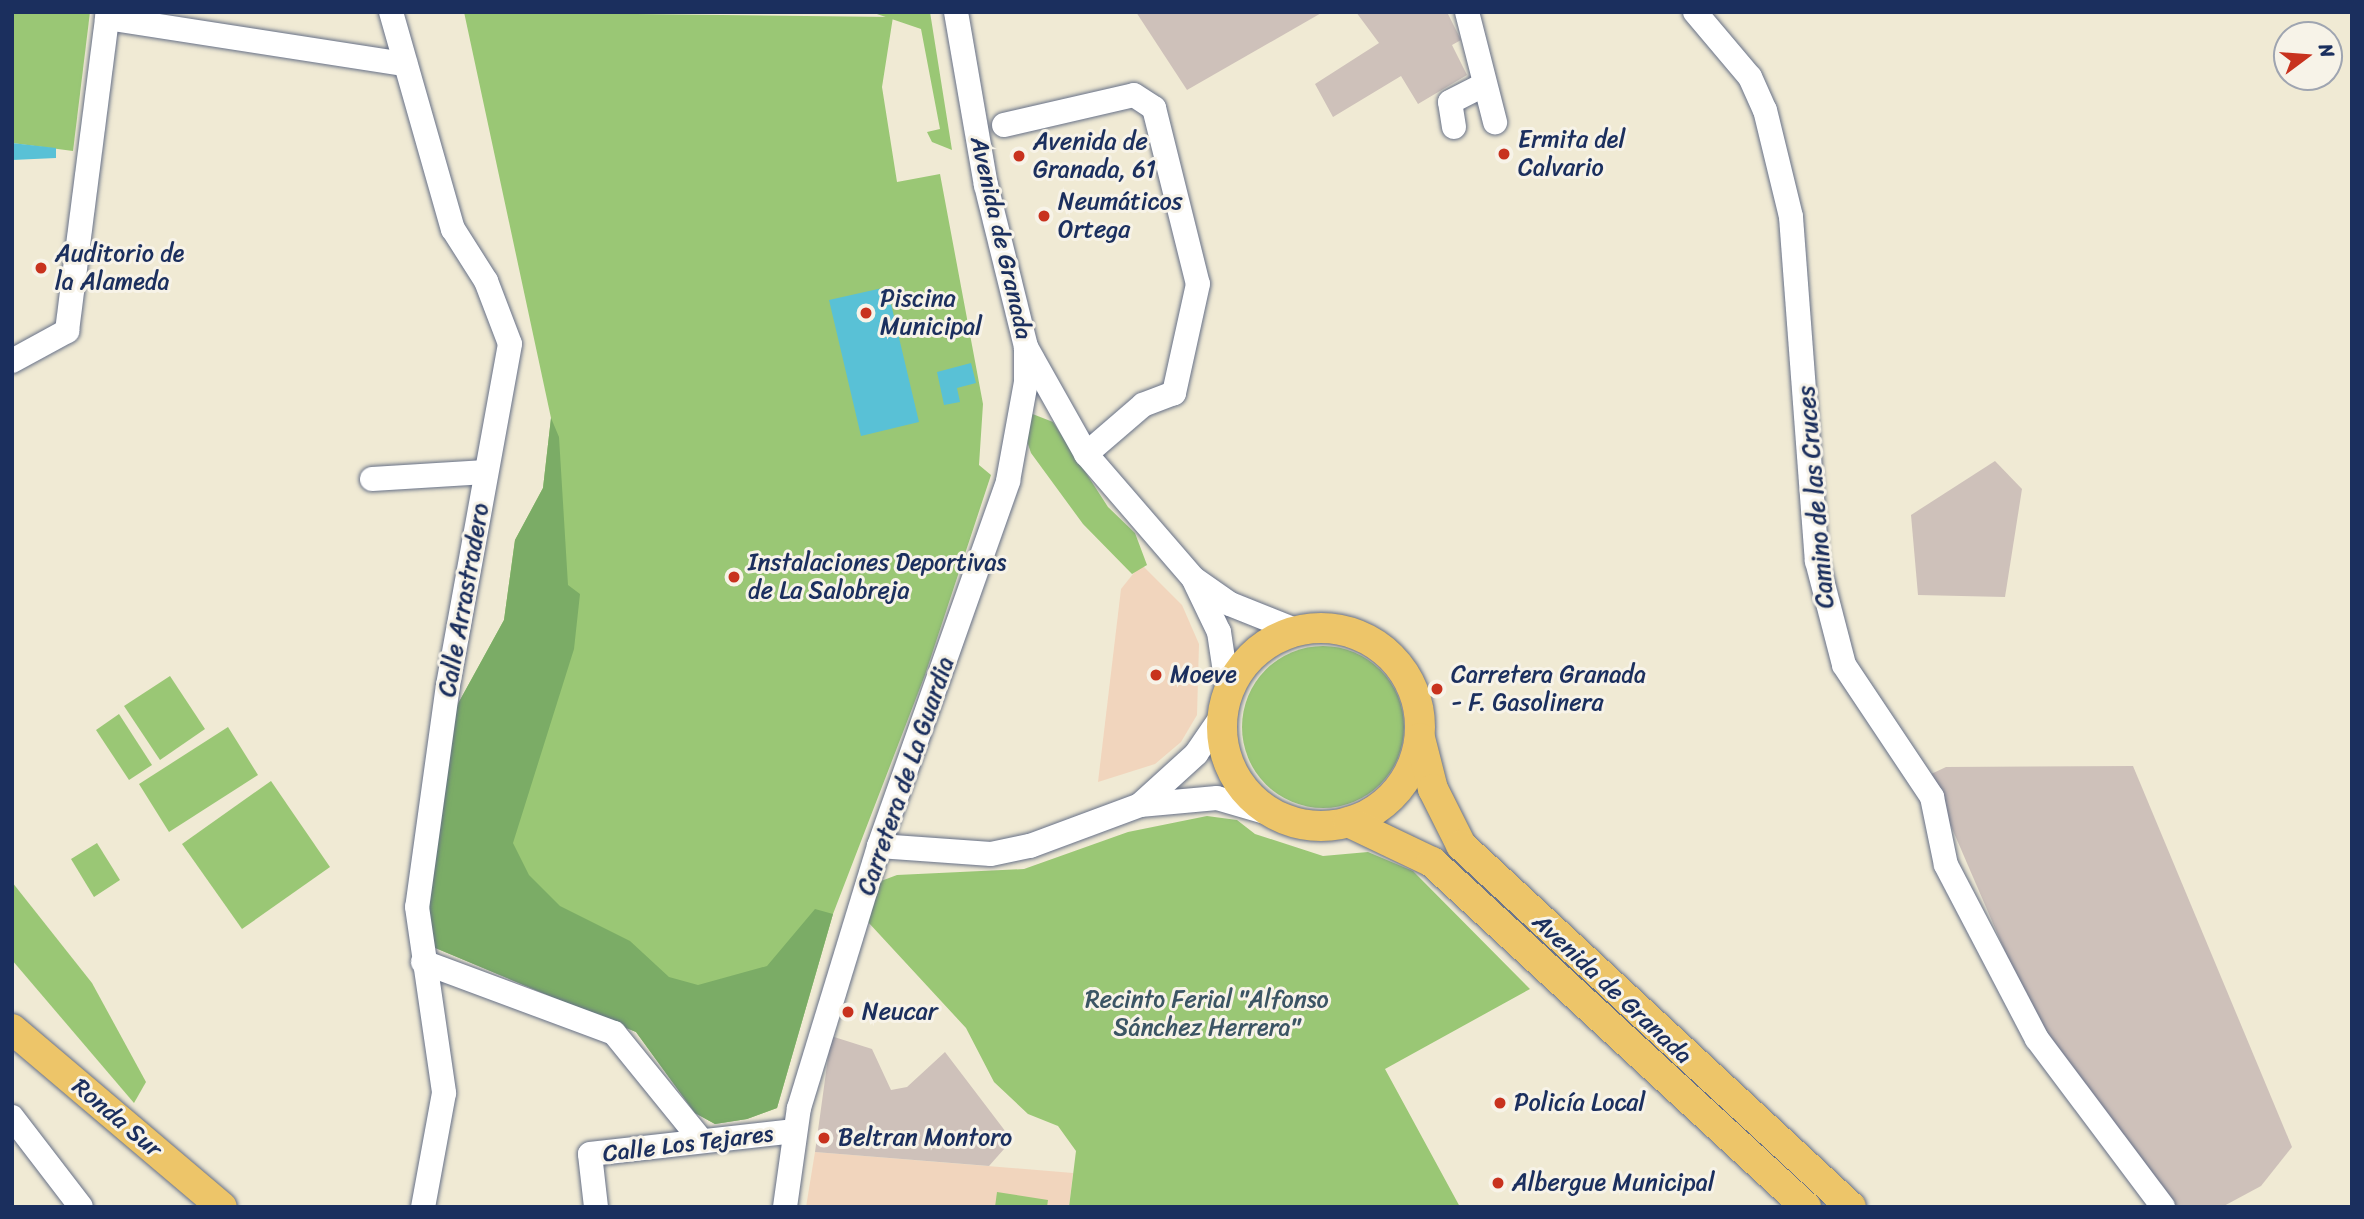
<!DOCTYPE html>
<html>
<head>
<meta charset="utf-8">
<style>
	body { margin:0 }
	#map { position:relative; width:2364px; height:1219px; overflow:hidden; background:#f0ead4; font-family:Sriracha,sans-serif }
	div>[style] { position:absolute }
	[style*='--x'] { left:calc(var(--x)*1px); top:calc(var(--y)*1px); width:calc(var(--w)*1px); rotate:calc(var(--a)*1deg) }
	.built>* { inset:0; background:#f1d5bd }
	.industrial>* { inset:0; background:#cec1ba }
	.green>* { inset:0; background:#9ac775 }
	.round { border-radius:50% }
	.forest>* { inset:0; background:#7bac66 }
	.water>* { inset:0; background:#59c1d6 }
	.roads { filter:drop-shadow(0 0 2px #667087) drop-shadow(0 0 2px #667087) }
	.minor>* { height:24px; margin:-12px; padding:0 12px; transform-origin:12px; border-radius:12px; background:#fff }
	.major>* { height:30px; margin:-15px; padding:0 15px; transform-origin:15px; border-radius:15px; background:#edc569 }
	.major>.ring { margin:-15px; padding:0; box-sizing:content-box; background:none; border:30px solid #edc569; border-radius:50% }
	.dots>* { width:19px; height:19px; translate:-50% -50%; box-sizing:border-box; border:4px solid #f7f3e8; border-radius:50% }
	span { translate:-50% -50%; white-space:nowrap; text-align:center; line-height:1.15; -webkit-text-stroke:6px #f7f3e8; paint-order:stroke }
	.poi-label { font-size:24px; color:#1b2f5e }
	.left { translate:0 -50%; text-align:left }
	.street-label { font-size:24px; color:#1b2f5e }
	.park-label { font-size:24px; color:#3b5564 }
	.frame { position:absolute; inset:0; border:14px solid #1b2f5e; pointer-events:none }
	.north { position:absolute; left:2273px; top:21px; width:70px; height:70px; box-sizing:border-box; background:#f7f3e8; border:2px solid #9fa5b1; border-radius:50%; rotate:74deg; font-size:19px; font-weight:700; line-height:28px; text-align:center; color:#1b2f5e }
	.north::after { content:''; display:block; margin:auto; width:24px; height:32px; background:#c8321e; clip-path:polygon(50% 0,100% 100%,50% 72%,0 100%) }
</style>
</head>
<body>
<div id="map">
	<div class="built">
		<div style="clip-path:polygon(1141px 564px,1182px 605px,1199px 644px,1197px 715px,1181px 742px,1155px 764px,1098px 782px,1121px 589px)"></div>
		<div style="clip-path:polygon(815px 1152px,1073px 1173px,1069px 1207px,806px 1207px)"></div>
	</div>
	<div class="industrial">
		<div style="clip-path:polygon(1136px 12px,1323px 12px,1187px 90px)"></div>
		<div style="clip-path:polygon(1356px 12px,1447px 12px,1461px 40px,1452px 45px,1467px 75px,1418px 104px,1401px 76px,1333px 117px,1315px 84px,1379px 43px)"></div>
		<div style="clip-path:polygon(1995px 461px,2022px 489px,2005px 597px,1918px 595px,1911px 515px)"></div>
		<div style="clip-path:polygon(2133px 766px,2292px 1147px,2261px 1186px,2222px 1207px,2177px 1207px,2042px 1037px,1929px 775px,1946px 767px)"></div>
		<div style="clip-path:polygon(831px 1036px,872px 1049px,891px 1090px,907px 1087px,945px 1052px,1012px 1140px,989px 1166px,815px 1152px)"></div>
	</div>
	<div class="green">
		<div style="clip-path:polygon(12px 12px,90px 12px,73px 151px,12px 143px)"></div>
		<div style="clip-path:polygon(464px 12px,893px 17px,882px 87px,897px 182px,940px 174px,983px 404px,979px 465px,991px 475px,925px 675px,833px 914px,777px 1108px,747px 1119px,715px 1124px,695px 1113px,636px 1032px,433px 947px,454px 711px,504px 620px,515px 540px,543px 488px,551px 418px)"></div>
		<div style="clip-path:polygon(871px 12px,930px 12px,952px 150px,932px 142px,927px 132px,940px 129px,921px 29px)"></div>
		<div style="clip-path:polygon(1030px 413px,1053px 422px,1108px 507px,1135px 533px,1147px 565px,1132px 574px,1083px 524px,1031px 453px,1023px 429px)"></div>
		<div class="round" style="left:1242px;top:646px;width:162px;height:162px"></div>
		<div style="clip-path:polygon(170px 676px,205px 729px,160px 760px,124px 706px)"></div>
		<div style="clip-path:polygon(119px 714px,152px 765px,129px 780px,96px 730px)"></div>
		<div style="clip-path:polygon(228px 727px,258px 775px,169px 832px,139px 784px)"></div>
		<div style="clip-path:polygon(271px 781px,330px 867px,242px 929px,182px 844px)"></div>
		<div style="clip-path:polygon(1207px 816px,1237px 820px,1255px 834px,1323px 856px,1368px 852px,1413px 871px,1530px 989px,1385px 1069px,1460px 1207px,1069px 1207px,1076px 1151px,1058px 1126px,1028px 1114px,994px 1082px,966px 1028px,868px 922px,881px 881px,897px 875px,1024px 869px,1128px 832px)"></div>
		<div style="clip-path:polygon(97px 843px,120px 880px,94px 897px,71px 859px)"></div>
		<div style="clip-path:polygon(12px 882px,92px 983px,146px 1082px,134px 1103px,12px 960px)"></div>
		<div style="clip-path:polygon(997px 1192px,1048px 1200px,1047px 1207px,995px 1207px)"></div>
	</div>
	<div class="forest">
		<div style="clip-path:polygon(551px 418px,559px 437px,568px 585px,580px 594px,574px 649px,513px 843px,529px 875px,560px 906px,630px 941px,669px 977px,698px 985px,767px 966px,815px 909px,833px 914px,777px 1108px,747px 1119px,715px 1124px,695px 1113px,636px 1032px,433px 947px,424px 914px,454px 711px,504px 620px,515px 540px,543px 488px)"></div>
	</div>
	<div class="water">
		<div style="clip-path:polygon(12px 143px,56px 148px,56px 158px,12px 160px)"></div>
		<div style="clip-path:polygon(887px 287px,919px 422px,861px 436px,829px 300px)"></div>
		<div style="clip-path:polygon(971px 363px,976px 383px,957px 388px,960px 402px,944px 405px,937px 372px)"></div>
	</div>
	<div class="roads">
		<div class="minor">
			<div style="--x:391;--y:12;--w:226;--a:74.1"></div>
			<div style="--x:453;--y:229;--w:62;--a:57.6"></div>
			<div style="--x:486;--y:281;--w:67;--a:69.1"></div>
			<div style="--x:510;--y:344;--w:347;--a:100.3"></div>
			<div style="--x:448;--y:685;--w:224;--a:97.9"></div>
			<div style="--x:417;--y:907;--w:188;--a:81.7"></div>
			<div style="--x:444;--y:1093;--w:116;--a:100.4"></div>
			<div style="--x:956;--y:12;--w:176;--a:80.2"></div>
			<div style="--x:986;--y:185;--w:167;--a:76.1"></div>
			<div style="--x:1026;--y:347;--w:123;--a:60.7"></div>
			<div style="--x:1086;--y:454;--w:164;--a:49.2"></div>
			<div style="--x:1193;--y:578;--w:45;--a:35.1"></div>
			<div style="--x:1230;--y:604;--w:70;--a:21.8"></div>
			<div style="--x:1467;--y:12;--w:114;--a:75.7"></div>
			<div style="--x:1695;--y:12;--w:85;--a:49.8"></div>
			<div style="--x:1750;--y:77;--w:36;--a:66"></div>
			<div style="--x:1765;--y:110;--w:110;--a:76.3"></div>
			<div style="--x:1791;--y:217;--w:345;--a:85.7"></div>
			<div style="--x:1817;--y:561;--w:107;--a:75.4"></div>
			<div style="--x:1844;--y:665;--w:159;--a:56.3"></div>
			<div style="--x:1932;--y:797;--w:69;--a:78.4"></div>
			<div style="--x:1946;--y:865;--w:196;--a:62.4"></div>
			<div style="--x:2037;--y:1039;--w:210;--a:53.1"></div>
			<div style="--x:107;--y:18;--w:302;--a:8.8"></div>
			<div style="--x:1004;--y:125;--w:133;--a:-13"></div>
			<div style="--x:1134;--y:95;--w:24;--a:33"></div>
			<div style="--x:1154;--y:108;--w:181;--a:76"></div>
			<div style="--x:1198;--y:284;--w:112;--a:102.4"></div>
			<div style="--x:1174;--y:393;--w:33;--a:159"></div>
			<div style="--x:1143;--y:405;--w:75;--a:139.3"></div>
			<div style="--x:1454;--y:127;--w:25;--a:-99"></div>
			<div style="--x:1450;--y:102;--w:38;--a:-27"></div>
			<div style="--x:12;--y:361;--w:63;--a:-28.6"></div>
			<div style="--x:67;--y:331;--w:322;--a:-82.7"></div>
			<div style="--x:372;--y:479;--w:114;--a:-3.5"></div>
			<div style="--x:1195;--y:582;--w:55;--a:64.4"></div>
			<div style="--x:1219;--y:632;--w:61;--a:81.5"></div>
			<div style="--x:1140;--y:805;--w:76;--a:-42.3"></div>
			<div style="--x:1196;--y:754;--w:46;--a:-55.6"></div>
			<div style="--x:879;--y:846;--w:112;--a:4.1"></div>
			<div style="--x:991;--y:854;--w:40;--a:-12"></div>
			<div style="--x:1030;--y:846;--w:117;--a:-20.4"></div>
			<div style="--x:1140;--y:805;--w:77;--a:-5.2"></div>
			<div style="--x:1217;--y:798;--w:60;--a:16.3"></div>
			<div style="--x:423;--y:962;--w:204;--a:20.4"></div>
			<div style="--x:614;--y:1033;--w:138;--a:50.9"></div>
			<div style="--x:12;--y:1117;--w:113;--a:52.5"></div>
			<div style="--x:596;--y:1207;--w:53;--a:-96.5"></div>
			<div style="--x:590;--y:1154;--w:206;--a:-6.4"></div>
			<div style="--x:785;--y:1207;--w:100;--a:-82"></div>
			<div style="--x:799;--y:1108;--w:274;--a:-73"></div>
			<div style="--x:879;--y:846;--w:387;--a:-70.5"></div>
			<div style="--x:1008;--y:481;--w:101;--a:-79.7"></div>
			<div style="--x:1026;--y:382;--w:35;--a:-90"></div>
		</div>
		<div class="major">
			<div class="ring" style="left:1222px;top:628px;width:168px;height:168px"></div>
			<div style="--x:1420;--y:738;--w:53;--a:75.7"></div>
			<div style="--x:1433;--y:789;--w:63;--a:63.4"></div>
			<div style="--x:1461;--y:845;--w:532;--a:42.87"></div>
			<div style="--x:1348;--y:822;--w:93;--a:25.5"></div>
			<div style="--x:1432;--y:862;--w:509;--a:42.69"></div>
			<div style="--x:12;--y:1029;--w:275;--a:40.3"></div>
		</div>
	</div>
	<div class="dots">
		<div style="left:1504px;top:154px;background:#c8321e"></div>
		<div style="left:1019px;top:156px;background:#c8321e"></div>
		<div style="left:1044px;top:216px;background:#c8321e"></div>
		<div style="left:41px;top:268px;background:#c8321e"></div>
		<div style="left:866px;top:313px;background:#c8321e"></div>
		<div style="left:734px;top:577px;background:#c8321e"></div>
		<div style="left:1156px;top:675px;background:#c8321e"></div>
		<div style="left:1437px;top:689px;background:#c8321e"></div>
		<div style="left:848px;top:1012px;background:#c8321e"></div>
		<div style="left:1500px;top:1103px;background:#c8321e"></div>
		<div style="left:824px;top:1138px;background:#c8321e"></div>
		<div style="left:1498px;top:1183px;background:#c8321e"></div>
	</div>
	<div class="poi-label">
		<span class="left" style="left:1518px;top:154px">Ermita del<br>Calvario</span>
		<span class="left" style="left:1033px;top:156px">Avenida de<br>Granada, 61</span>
		<span class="left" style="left:1058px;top:216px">Neumáticos<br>Ortega</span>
		<span class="left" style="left:55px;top:268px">Auditorio de<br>la Alameda</span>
		<span class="left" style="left:880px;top:313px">Piscina<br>Municipal</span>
		<span class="left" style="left:748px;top:577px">Instalaciones Deportivas<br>de La Salobreja</span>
		<span class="left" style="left:1170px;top:675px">Moeve</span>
		<span class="left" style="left:1451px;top:689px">Carretera Granada<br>- F. Gasolinera</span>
		<span class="left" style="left:862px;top:1012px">Neucar</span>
		<span class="left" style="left:1514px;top:1103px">Policía Local</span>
		<span class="left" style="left:838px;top:1138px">Beltran Montoro</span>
		<span class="left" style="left:1512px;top:1183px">Albergue Municipal</span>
	</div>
	<div class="street-label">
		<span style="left:1001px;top:238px;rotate:77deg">Avenida de Granada</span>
		<span style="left:1816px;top:497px;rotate:-95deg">Camino de las Cruces</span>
		<span style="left:464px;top:600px;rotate:-80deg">Calle Arrastradero</span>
		<span style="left:906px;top:776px;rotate:-71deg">Carretera de La Guardia</span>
		<span style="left:1612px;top:989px;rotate:43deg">Avenida de Granada</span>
		<span style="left:117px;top:1118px;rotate:40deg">Ronda Sur</span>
		<span style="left:688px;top:1144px;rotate:-7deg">Calle Los Tejares</span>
	</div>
	<div class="park-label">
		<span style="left:1207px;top:1014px">Recinto Ferial "Alfonso<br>Sánchez Herrera"</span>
	</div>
	<div class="frame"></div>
	<div class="north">N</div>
</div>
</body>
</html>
